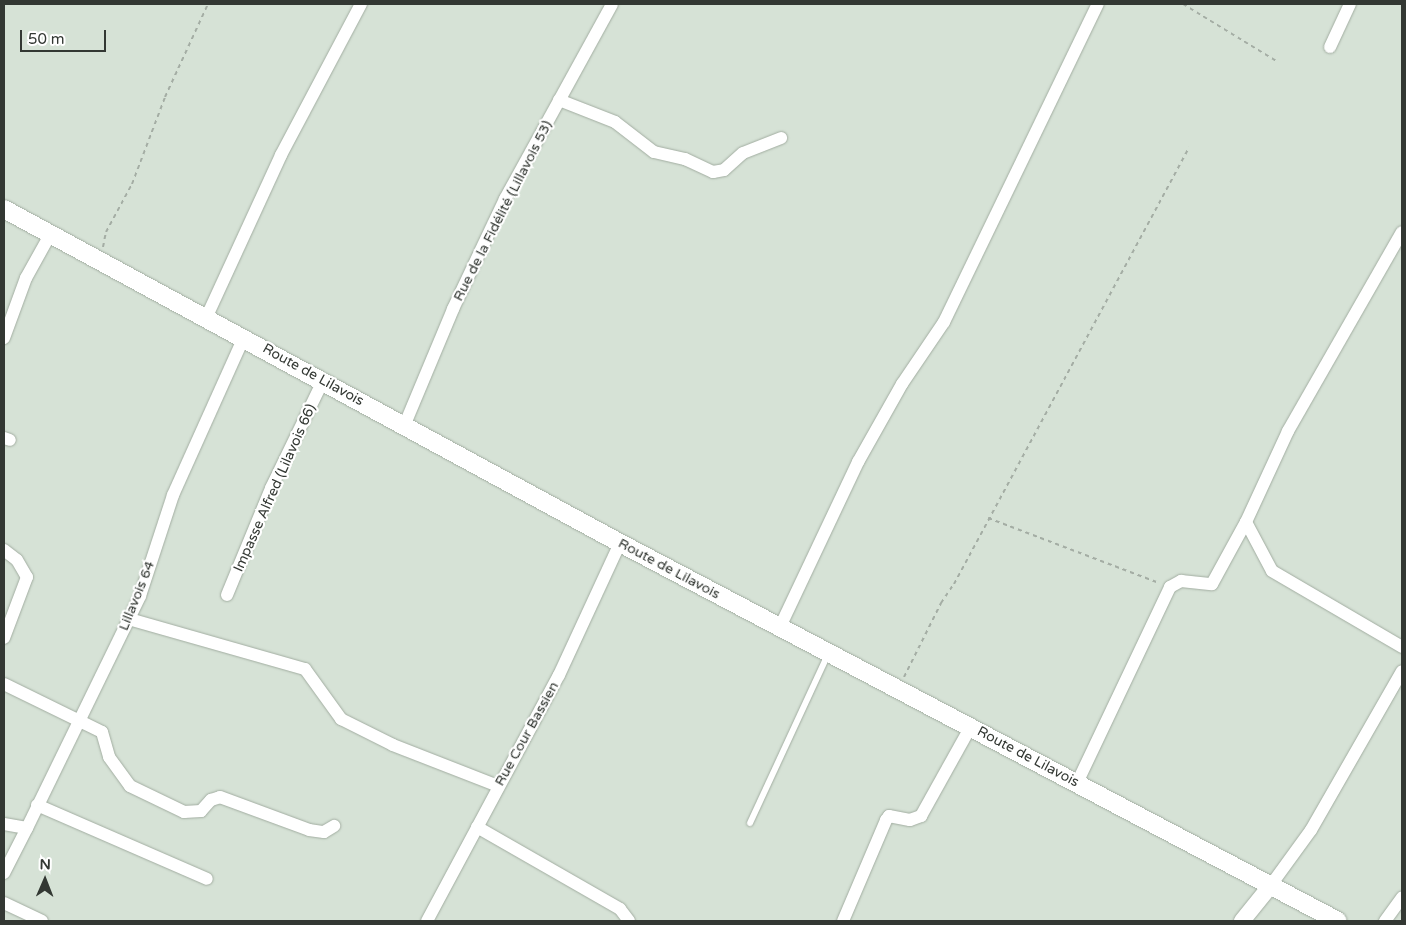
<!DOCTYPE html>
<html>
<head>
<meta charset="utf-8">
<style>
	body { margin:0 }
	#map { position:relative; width:1406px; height:925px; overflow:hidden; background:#d6e2d6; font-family:"Varela Round",sans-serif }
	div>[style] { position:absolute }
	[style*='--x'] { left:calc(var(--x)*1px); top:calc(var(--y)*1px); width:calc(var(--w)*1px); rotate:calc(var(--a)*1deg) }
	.path>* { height:2px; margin-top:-1px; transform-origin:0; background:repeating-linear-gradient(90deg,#a4ada4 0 4px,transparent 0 8px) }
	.roads { filter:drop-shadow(0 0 1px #a2ada1) drop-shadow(0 0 1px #a2ada1) }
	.service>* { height:6px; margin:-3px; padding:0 3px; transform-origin:3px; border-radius:3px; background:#fff }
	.minor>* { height:12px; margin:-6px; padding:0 6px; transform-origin:6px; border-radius:6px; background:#fff }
	.tertiary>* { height:16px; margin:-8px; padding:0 8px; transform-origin:8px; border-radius:8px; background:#fff }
	.secondary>* { height:18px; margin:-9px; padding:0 9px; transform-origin:9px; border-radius:9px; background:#fff }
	span { translate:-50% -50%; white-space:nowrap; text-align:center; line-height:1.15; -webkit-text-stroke:4.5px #fff; paint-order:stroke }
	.street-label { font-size:14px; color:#333833 }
	.frame { position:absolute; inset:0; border:5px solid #333833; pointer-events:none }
	.north { position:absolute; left:20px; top:855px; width:50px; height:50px; -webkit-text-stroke:4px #fff; paint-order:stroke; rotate:1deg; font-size:14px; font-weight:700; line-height:20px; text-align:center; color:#333833 }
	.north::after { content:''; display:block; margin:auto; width:18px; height:22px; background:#333833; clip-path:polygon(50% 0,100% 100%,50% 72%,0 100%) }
	.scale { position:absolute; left:20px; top:30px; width:86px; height:22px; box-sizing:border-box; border:2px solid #333833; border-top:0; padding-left:6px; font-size:15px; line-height:18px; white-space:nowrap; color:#333833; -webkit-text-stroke:4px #fff; paint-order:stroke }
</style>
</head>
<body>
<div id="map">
	<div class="path">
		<div style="--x:1183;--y:4;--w:111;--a:31.4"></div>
		<div style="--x:103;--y:247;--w:15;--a:-79"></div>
		<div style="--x:106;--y:232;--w:55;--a:-61.6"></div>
		<div style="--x:132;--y:184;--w:93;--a:-69.2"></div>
		<div style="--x:165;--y:97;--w:102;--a:-65.2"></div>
		<div style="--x:988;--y:518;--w:183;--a:20.8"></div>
		<div style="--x:904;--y:677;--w:83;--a:-63.4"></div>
		<div style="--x:941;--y:603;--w:23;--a:-56"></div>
		<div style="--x:954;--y:584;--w:496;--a:-61.7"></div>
	</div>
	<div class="roads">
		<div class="service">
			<div style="--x:750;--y:823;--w:186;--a:-65.2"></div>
		</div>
		<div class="minor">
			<div style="--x:1330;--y:47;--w:47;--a:-65.1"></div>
			<div style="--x:559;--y:100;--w:60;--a:21.4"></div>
			<div style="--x:615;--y:122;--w:49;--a:37.6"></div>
			<div style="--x:654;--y:152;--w:32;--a:13"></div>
			<div style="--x:685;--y:159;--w:31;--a:25"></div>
			<div style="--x:713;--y:172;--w:11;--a:-10"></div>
			<div style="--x:724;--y:170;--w:25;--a:-42"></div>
			<div style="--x:743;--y:153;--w:41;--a:-21.5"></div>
			<div style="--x:207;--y:316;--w:177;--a:-65.3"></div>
			<div style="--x:281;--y:155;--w:171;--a:-62.1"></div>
			<div style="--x:4;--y:338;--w:64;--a:-69.9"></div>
			<div style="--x:26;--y:278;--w:51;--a:-60.9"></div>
			<div style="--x:405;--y:424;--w:125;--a:-67.3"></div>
			<div style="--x:453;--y:309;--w:122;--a:-64.7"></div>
			<div style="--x:505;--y:199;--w:222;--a:-61.2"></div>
			<div style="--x:4;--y:438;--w:6;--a:18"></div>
			<div style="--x:1246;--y:522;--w:55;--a:62"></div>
			<div style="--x:1272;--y:571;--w:151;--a:30.3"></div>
			<div style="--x:4;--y:550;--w:16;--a:38"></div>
			<div style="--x:17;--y:560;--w:20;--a:60"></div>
			<div style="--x:27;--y:577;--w:65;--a:110.7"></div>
			<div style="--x:227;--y:595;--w:116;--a:-67.6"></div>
			<div style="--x:271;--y:488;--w:119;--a:-64.1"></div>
			<div style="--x:129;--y:619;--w:183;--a:15.9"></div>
			<div style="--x:305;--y:669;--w:62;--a:54.2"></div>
			<div style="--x:341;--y:719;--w:58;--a:26.6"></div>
			<div style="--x:393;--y:745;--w:113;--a:21.3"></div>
			<div style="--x:780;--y:627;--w:183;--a:-64.7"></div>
			<div style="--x:858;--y:462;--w:90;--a:-60.6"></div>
			<div style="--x:902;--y:384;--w:75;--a:-55.9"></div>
			<div style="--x:944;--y:322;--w:353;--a:-64.2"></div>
			<div style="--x:4;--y:684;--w:109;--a:26.1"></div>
			<div style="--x:102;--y:732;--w:26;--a:74"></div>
			<div style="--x:109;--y:757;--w:36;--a:54"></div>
			<div style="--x:130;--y:786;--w:60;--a:25.7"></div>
			<div style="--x:184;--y:812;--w:17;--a:-3"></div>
			<div style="--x:201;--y:811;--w:15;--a:-48"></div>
			<div style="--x:211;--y:800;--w:9;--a:-18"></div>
			<div style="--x:220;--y:797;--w:95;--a:20.3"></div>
			<div style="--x:309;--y:830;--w:15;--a:8"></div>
			<div style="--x:324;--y:832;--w:12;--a:-31"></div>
			<div style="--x:1077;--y:783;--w:217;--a:-64.6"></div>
			<div style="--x:1170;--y:587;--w:13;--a:-29"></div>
			<div style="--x:1181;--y:581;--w:31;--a:6"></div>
			<div style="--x:1212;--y:584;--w:71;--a:-61.3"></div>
			<div style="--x:1246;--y:522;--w:100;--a:-65.2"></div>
			<div style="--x:1288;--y:431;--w:229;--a:-60.2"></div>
			<div style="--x:37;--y:805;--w:185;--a:23.5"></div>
			<div style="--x:4;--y:824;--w:23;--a:10"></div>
			<div style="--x:27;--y:828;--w:258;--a:-64"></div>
			<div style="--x:140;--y:596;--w:106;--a:-71.9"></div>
			<div style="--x:173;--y:495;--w:173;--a:-65.8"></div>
			<div style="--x:477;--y:827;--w:165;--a:29.8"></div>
			<div style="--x:620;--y:909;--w:15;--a:53"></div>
			<div style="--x:4;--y:873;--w:51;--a:-62.9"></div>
			<div style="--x:1271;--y:885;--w:68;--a:-54"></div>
			<div style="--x:1311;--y:830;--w:183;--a:-60.2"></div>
			<div style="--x:4;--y:903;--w:42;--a:25.3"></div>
			<div style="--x:427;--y:921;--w:279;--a:-61.8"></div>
			<div style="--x:559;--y:675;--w:145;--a:-65.2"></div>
			<div style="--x:843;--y:921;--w:110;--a:-66.9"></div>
			<div style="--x:886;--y:820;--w:5;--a:-53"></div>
			<div style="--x:889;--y:816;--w:21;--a:11"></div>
			<div style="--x:910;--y:820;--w:12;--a:-20"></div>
			<div style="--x:921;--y:816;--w:103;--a:-60.9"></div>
			<div style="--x:1385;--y:921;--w:29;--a:-54"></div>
		</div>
		<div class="tertiary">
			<div style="--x:1242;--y:921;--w:46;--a:-51.1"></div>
		</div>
		<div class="secondary">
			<div style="--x:4;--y:209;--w:701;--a:28.47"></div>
			<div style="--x:620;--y:543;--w:811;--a:27.77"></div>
		</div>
	</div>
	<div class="street-label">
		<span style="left:503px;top:211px;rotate:-63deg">Rue de la Fidélité (Lillavois 53)</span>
		<span style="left:313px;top:375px;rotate:29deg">Route de Lilavois</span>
		<span style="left:275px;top:488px;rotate:-66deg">Impasse Alfred (Lilavois 66)</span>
		<span style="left:669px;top:569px;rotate:28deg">Route de Lilavois</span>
		<span style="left:137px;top:596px;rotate:-68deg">Lillavois 64</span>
		<span style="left:527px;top:734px;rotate:-61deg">Rue Cour Bassien</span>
		<span style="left:1028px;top:757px;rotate:28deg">Route de Lilavois</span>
	</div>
	<div class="frame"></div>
	<div class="north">N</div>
	<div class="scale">50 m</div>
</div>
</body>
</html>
